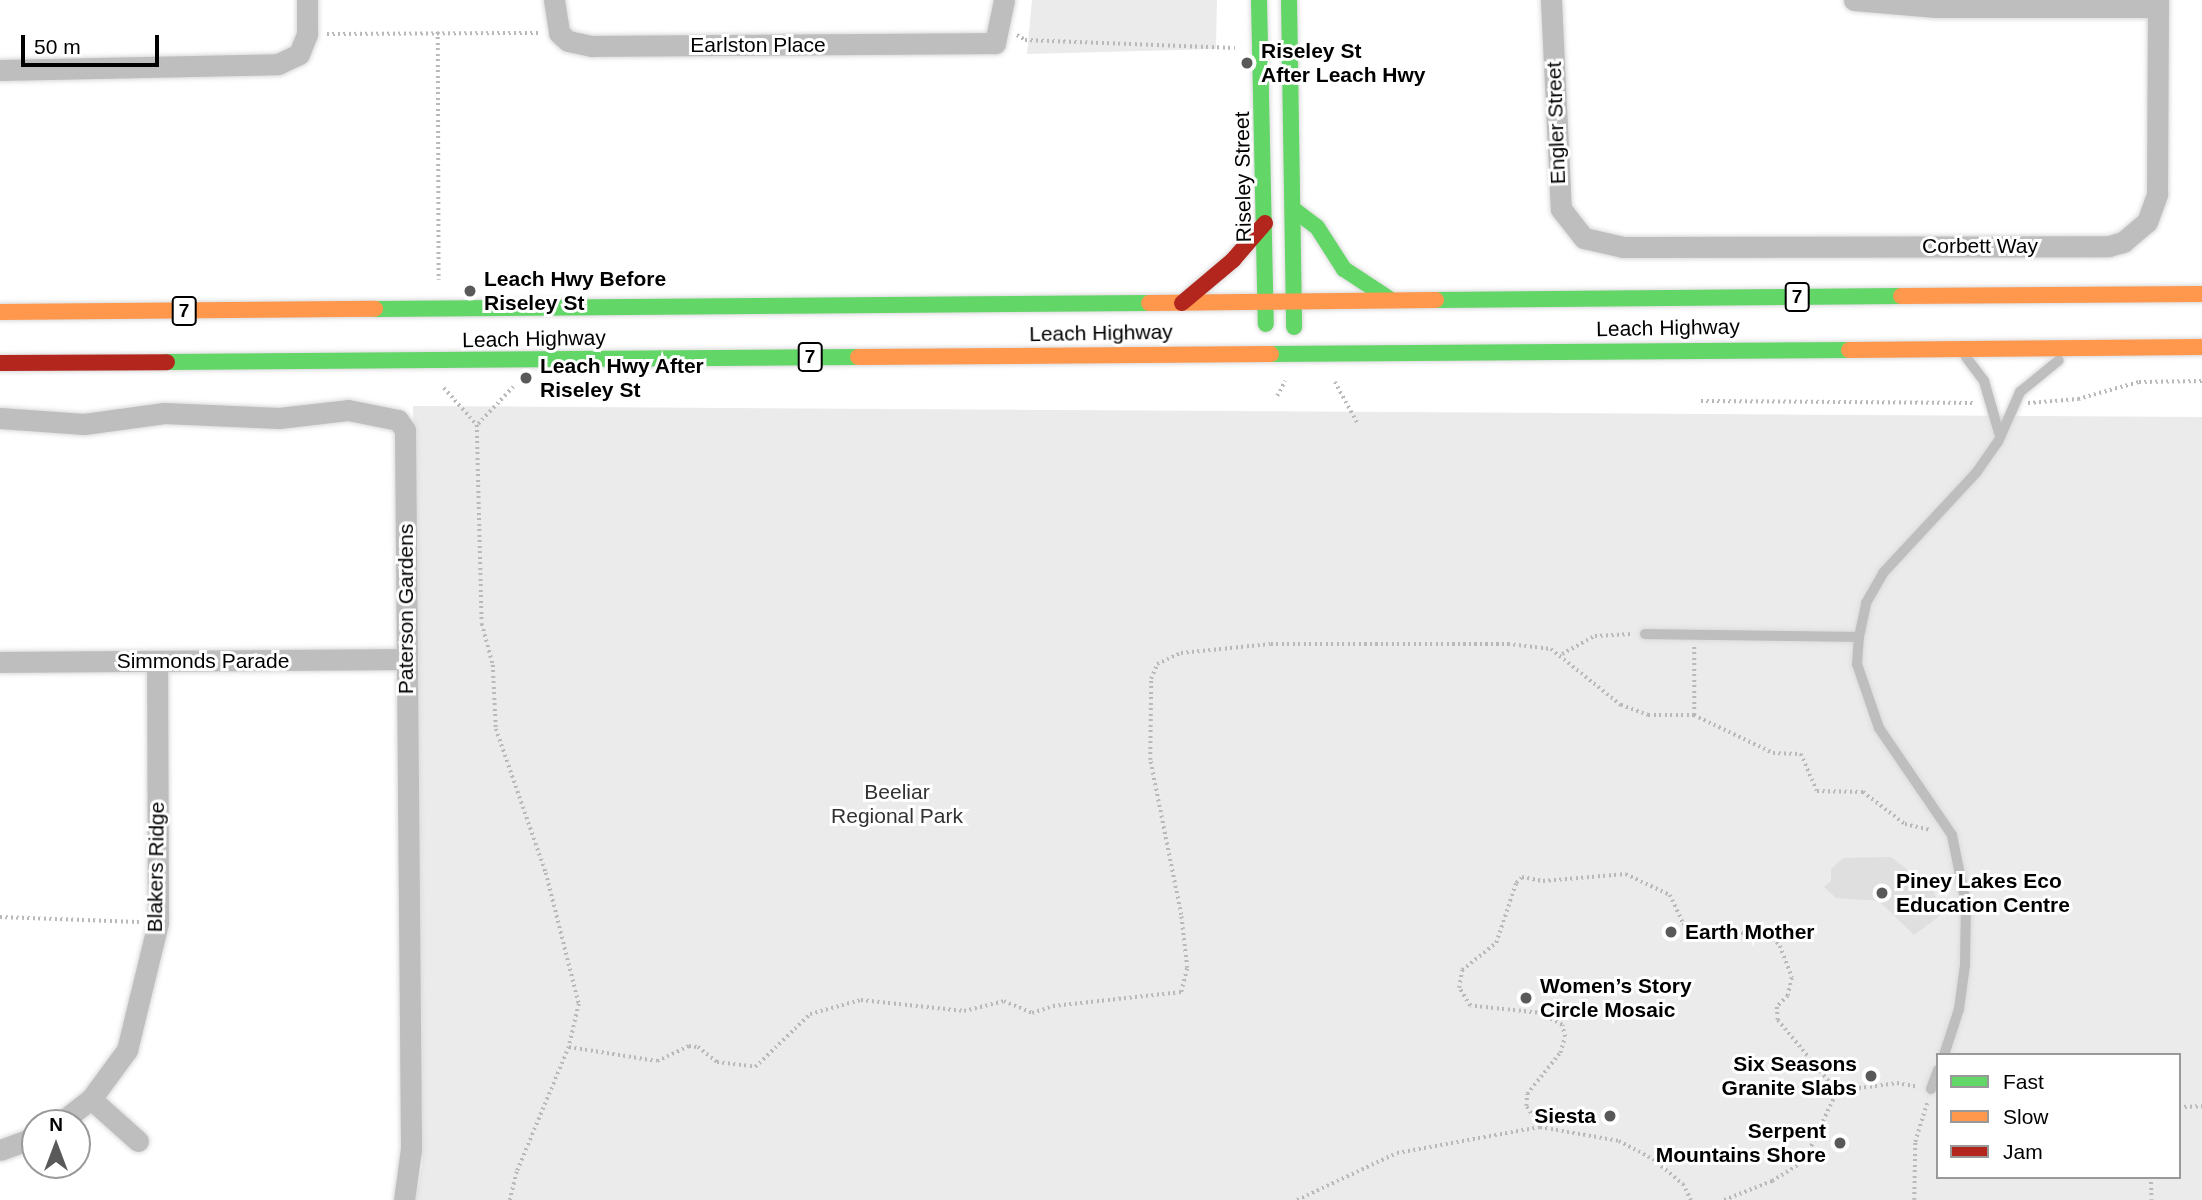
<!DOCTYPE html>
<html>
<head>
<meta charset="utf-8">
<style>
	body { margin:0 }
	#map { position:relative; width:2202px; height:1200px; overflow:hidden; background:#fff; font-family:Arial,sans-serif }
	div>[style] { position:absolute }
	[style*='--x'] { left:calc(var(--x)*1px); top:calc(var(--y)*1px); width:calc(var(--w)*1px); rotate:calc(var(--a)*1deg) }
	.green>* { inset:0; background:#ebebeb }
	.building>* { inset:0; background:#dfdfdf }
	.path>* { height:3.5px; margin-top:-1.75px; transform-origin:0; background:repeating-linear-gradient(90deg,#b9b9b9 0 2px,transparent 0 5.5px) }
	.roads { filter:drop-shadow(0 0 2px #dbdbdb) drop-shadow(0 0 2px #dbdbdb) }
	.lane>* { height:10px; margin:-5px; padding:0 5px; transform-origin:5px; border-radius:5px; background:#bebebe }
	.street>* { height:21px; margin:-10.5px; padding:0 10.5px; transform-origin:10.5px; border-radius:10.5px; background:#bebebe }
	.fast>* { height:16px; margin:-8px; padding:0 8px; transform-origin:8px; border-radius:8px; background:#63d668 }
	.slow>* { height:16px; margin:-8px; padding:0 8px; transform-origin:8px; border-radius:8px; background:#ff974d }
	.jam>* { height:16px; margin:-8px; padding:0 8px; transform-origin:8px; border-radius:8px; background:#b3261e }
	.dots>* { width:19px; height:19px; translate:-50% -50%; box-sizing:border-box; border:4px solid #fff; border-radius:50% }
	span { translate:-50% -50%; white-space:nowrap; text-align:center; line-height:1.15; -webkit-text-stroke:6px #fff; paint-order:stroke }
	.shield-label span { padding:2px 5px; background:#fff; border:2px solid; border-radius:5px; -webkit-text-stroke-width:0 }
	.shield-label { font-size:19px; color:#000; font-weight:700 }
	.street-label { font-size:21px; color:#000 }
	.poi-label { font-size:21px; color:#000; font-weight:700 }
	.left { translate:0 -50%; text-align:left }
	.right { translate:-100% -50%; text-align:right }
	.park-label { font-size:21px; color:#323232 }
	.legend { position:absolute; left:1936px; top:1053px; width:245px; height:126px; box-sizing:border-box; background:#fff; border:2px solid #999; margin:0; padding:9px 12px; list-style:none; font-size:21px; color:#000 }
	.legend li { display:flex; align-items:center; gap:14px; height:35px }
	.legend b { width:35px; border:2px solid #999 }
	.north { position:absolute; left:21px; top:1109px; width:70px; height:70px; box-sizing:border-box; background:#fff; border:2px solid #999; border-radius:50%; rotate:0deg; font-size:19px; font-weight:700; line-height:28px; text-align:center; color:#000 }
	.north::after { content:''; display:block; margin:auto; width:24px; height:32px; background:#595959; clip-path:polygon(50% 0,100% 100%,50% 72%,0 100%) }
	.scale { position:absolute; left:21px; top:35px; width:138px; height:32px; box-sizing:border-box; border:4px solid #000; border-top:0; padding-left:9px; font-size:21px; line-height:24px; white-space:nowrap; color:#000; -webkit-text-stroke:5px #fff; paint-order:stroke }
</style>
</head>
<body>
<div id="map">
	<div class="green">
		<div style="clip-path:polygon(1032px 0,1217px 0,1216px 49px,1027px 54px)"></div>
		<div style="clip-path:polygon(evenodd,413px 406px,2202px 417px,2202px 1200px,415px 1200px,422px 1166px,413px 406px,1938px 1055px,2179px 1055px,2179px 1177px,1938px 1177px,1938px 1055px)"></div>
	</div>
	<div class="building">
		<div style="clip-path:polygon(1891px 857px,1921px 880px,1929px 878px,1942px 914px,1914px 935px,1879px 901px,1836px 898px,1824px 887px,1831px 881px,1831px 869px,1843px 858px)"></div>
	</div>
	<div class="path">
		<div style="--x:438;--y:32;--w:248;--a:89.8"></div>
		<div style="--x:327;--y:34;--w:213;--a:-0.3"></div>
		<div style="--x:1017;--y:35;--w:9;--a:32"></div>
		<div style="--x:1025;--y:40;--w:210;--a:2.2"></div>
		<div style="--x:1335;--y:382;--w:46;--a:61.2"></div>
		<div style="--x:444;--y:388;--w:50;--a:48.3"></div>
		<div style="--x:477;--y:425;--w:199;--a:88.6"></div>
		<div style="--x:482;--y:624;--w:42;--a:75"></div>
		<div style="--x:493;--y:665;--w:64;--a:87.3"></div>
		<div style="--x:496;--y:729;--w:152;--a:70.9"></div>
		<div style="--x:546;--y:873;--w:135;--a:75.9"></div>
		<div style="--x:579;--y:1004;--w:44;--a:103.1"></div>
		<div style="--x:569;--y:1047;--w:135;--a:112.6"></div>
		<div style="--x:517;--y:1172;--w:29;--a:104"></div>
		<div style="--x:1277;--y:396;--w:17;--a:-62"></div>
		<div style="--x:1701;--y:401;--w:274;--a:0.4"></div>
		<div style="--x:2028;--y:403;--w:50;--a:-4.6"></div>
		<div style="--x:2078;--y:399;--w:63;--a:-15.6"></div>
		<div style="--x:2139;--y:382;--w:63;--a:-0.9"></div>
		<div style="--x:478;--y:424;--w:51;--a:-46.6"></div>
		<div style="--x:1562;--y:654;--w:38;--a:-29"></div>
		<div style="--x:1595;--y:636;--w:37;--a:-3"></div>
		<div style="--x:1694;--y:715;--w:68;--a:-90"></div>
		<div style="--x:0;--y:917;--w:139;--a:2.1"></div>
		<div style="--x:569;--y:1047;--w:89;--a:9"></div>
		<div style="--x:657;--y:1061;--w:35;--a:-25"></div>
		<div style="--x:689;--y:1046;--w:9;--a:6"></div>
		<div style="--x:698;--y:1047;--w:24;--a:38"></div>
		<div style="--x:717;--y:1062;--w:38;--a:7"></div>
		<div style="--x:755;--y:1067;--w:76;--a:-43.9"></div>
		<div style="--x:810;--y:1014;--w:53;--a:-15.4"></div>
		<div style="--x:861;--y:1000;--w:104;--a:6.1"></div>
		<div style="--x:964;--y:1011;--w:41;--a:-14"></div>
		<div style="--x:1004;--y:1001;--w:30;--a:23"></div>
		<div style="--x:1032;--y:1013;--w:22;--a:-18"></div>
		<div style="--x:1053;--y:1006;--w:129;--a:-6.2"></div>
		<div style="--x:1181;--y:992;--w:25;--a:-76"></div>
		<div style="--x:1187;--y:968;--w:53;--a:-96.5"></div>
		<div style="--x:1181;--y:915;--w:158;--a:-101.3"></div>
		<div style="--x:1150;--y:760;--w:81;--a:-89.3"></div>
		<div style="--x:1151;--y:679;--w:16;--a:-68"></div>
		<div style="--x:1157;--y:664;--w:26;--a:-25"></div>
		<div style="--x:1181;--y:653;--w:90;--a:-5.7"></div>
		<div style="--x:1271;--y:644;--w:237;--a:0"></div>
		<div style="--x:1508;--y:644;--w:43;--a:6.6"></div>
		<div style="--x:1551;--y:649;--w:90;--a:38.7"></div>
		<div style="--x:1621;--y:705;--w:29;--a:20"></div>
		<div style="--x:1648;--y:715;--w:46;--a:0"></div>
		<div style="--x:1694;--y:715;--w:88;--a:25.7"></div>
		<div style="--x:1773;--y:753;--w:28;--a:2"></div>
		<div style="--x:1801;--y:754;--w:40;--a:66.6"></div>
		<div style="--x:1817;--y:791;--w:46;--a:1.2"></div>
		<div style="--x:1863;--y:792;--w:53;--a:37.3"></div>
		<div style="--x:1905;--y:824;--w:26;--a:13"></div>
		<div style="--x:1837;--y:1091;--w:61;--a:-7.6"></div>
		<div style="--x:1897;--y:1083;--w:22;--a:10"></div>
		<div style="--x:2179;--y:1107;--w:23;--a:-2"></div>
		<div style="--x:1540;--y:1127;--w:25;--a:-124"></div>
		<div style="--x:1526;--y:1106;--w:12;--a:-85"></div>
		<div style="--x:1527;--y:1094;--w:53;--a:-51.2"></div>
		<div style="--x:1560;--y:1053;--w:17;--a:-73"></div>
		<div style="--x:1565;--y:1037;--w:12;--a:-104"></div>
		<div style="--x:1562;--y:1025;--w:28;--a:-154"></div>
		<div style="--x:1537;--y:1013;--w:67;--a:-174"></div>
		<div style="--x:1470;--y:1006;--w:21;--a:-121"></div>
		<div style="--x:1459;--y:988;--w:18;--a:-81"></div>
		<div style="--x:1462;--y:970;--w:43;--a:-38.5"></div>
		<div style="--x:1496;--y:943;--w:63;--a:-71.6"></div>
		<div style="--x:1516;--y:883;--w:8;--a:-45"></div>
		<div style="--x:1522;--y:877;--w:21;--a:11"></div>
		<div style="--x:1543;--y:881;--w:83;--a:-4.8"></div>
		<div style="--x:1626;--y:874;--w:49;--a:25.5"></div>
		<div style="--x:1670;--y:895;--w:31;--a:65"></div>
		<div style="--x:1683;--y:923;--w:12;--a:42"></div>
		<div style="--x:1692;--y:931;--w:77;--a:2.2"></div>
		<div style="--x:1769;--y:934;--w:16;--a:47"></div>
		<div style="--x:1780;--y:946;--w:34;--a:69"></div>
		<div style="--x:1792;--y:978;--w:18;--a:103"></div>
		<div style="--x:1788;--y:996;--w:16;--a:135"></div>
		<div style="--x:1777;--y:1007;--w:13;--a:86"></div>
		<div style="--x:1778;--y:1020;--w:92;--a:50.3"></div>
		<div style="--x:2151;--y:1177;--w:23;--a:88"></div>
		<div style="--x:1297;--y:1200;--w:110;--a:-25.2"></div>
		<div style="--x:1397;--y:1153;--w:145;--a:-10.3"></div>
		<div style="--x:1540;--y:1127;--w:80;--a:10"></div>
		<div style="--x:1619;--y:1141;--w:38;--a:28"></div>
		<div style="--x:1653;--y:1159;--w:39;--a:40"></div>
		<div style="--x:1683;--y:1184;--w:18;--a:63"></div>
		<div style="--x:1724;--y:1200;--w:52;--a:-21.6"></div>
		<div style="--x:1772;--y:1181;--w:38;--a:-32"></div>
		<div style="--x:1804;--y:1161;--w:77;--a:-64.8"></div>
		<div style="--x:1914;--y:1200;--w:58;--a:-89"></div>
		<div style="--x:1915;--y:1142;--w:41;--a:-72.9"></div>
	</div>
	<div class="roads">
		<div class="lane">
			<div style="--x:1966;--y:357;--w:30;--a:53"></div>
			<div style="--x:1984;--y:381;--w:54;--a:73.9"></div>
			<div style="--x:1645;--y:634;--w:214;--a:0.8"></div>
			<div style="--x:1944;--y:1055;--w:48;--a:-71.9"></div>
			<div style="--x:1959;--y:1009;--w:44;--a:-82.2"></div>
			<div style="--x:1965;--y:965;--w:61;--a:-89.1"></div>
			<div style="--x:1966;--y:904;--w:70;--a:-101.5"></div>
			<div style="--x:1952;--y:835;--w:130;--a:-124.3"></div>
			<div style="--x:1879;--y:728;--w:68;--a:-109"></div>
			<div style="--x:1857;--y:664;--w:27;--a:-86"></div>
			<div style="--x:1859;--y:637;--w:35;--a:-78"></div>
			<div style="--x:1866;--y:603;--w:34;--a:-60"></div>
			<div style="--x:1883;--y:573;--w:137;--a:-47.1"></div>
			<div style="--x:1976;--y:473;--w:38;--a:-55"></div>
			<div style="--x:1998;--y:442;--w:55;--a:-66.3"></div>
			<div style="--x:2020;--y:392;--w:50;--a:-39.4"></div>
			<div style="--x:1931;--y:1089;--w:20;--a:-70"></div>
		</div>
		<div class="street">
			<div style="--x:554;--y:0;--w:33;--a:81"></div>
			<div style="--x:559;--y:33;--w:12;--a:42"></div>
			<div style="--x:568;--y:41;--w:24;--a:12"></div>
			<div style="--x:591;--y:46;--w:404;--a:-0.4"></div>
			<div style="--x:995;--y:43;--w:44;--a:-78.2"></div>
			<div style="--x:1551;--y:0;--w:209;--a:87.3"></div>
			<div style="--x:1561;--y:209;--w:37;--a:52"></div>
			<div style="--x:1584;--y:238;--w:39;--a:13"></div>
			<div style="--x:1622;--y:247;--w:487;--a:-0.1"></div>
			<div style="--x:2109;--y:246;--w:15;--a:-16"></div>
			<div style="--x:2123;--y:242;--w:31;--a:-40"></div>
			<div style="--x:2147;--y:222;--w:30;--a:-70"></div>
			<div style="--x:2157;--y:194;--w:194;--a:-89.7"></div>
			<div style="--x:1854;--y:0;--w:82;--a:4.9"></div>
			<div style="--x:1936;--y:7;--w:222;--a:0"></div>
			<div style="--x:0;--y:70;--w:278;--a:-1.2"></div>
			<div style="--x:278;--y:64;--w:23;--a:-25"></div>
			<div style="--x:299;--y:54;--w:22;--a:-68"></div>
			<div style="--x:307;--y:34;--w:34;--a:-90"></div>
			<div style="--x:0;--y:418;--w:84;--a:4.1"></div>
			<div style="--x:84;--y:424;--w:81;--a:-7.8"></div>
			<div style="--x:164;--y:413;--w:115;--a:2.5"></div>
			<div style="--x:279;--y:418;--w:69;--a:-6.6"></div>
			<div style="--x:348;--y:410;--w:51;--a:11.3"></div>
			<div style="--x:398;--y:420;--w:12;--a:55"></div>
			<div style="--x:405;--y:430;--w:719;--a:89.52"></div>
			<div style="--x:411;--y:1149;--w:51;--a:97.8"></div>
			<div style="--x:0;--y:662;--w:405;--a:-0.4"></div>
			<div style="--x:91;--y:1099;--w:63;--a:41.8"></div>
			<div style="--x:60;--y:1123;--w:39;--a:-38"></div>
			<div style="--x:91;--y:1099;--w:61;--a:-53.7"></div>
			<div style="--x:127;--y:1050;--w:131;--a:-76.3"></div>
			<div style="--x:158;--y:923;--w:261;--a:-90.2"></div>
			<div style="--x:0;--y:1150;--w:37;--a:-20"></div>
		</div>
		<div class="fast">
			<div style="--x:1259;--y:0;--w:324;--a:88.8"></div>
			<div style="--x:1289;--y:0;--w:327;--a:89.1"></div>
			<div style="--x:1293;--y:209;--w:30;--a:37"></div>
			<div style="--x:1317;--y:227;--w:50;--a:57.3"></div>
			<div style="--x:1344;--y:269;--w:56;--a:33.4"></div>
			<div style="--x:1436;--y:300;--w:465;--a:-0.5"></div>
			<div style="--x:375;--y:309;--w:774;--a:-0.44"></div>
			<div style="--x:1271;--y:354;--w:578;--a:-0.4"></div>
			<div style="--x:167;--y:362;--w:691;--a:-0.41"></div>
		</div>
		<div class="slow">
			<div style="--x:1901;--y:296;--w:301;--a:-0.4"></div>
			<div style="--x:1149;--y:303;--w:287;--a:-0.6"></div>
			<div style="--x:0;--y:312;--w:375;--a:-0.5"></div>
			<div style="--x:1849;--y:350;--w:353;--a:-0.5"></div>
			<div style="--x:858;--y:357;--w:413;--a:-0.4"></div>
		</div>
		<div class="jam">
			<div style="--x:1182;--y:303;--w:67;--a:-40.1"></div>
			<div style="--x:1233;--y:260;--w:49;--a:-49.1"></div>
			<div style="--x:0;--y:363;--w:167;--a:-0.3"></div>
		</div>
	</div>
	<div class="dots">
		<div style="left:1247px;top:63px;background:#595959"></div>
		<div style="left:470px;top:291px;background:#595959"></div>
		<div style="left:526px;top:378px;background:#595959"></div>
		<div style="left:1882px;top:893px;background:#595959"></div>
		<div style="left:1671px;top:932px;background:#595959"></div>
		<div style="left:1526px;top:998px;background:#595959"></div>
		<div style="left:1871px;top:1076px;background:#595959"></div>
		<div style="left:1610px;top:1116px;background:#595959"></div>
		<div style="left:1840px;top:1143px;background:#595959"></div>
	</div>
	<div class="shield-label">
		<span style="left:1797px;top:297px">7</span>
		<span style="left:184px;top:311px">7</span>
		<span style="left:810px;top:357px">7</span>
	</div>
	<div class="street-label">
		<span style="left:758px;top:45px">Earlston Place</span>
		<span style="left:1556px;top:123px;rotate:-92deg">Engler Street</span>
		<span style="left:1243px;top:177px;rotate:-91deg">Riseley Street</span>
		<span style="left:1980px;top:246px">Corbett Way</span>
		<span style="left:1668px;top:328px;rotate:-1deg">Leach Highway</span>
		<span style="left:1101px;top:333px;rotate:-1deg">Leach Highway</span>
		<span style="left:534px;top:339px;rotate:-1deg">Leach Highway</span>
		<span style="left:406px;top:609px;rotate:-90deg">Paterson Gardens</span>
		<span style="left:203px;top:661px">Simmonds Parade</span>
		<span style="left:156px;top:867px;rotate:-89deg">Blakers Ridge</span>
	</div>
	<div class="poi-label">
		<span class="left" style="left:1261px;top:63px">Riseley St<br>After Leach Hwy</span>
		<span class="left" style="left:484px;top:291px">Leach Hwy Before<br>Riseley St</span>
		<span class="left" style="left:540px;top:378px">Leach Hwy After<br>Riseley St</span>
		<span class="left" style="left:1896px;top:893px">Piney Lakes Eco<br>Education Centre</span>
		<span class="left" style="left:1685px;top:932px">Earth Mother</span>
		<span class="left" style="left:1540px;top:998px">Women’s Story<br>Circle Mosaic</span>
		<span class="right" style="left:1857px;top:1076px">Six Seasons<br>Granite Slabs</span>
		<span class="right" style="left:1596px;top:1116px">Siesta</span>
		<span class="right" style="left:1826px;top:1143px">Serpent<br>Mountains Shore</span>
	</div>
	<div class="park-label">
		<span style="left:897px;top:804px">Beeliar<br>Regional Park</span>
	</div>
	<ul class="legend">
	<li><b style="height:9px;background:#63d668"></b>Fast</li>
	<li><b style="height:9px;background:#ff974d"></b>Slow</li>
	<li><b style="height:9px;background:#b3261e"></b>Jam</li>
	</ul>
	<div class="north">N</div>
	<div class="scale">50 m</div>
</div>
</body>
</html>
